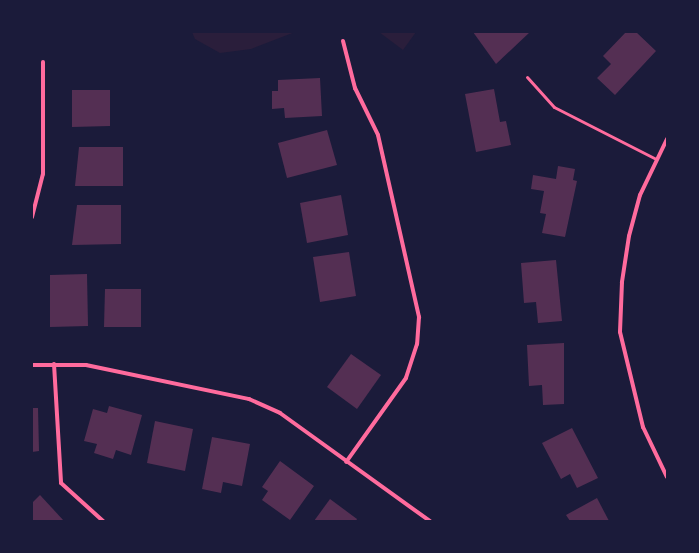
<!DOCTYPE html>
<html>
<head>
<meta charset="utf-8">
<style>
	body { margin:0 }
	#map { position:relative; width:699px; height:553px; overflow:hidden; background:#1b1b3a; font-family:"Titillium Web",sans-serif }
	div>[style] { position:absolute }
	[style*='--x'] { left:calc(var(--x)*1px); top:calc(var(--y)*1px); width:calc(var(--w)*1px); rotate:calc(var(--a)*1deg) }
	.green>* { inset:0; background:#2a1e3b }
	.building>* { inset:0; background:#542f53 }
	.service>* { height:3px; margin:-1.5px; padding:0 1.5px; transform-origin:1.5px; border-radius:1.5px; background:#ff6b9d }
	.minor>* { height:4px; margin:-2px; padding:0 2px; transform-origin:2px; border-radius:2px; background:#ff6b9d }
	span { translate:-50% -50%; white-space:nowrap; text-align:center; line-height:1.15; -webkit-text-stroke:4px #1b1b3a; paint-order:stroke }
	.frame { position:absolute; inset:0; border:33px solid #1b1b3a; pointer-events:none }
</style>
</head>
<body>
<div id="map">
	<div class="green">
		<div style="clip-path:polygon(192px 32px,295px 32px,251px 49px,220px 53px,195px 39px)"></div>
		<div style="clip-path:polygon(379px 32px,416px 32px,403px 50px)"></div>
	</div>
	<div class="building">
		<div style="clip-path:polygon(473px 32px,530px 32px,496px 64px)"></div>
		<div style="clip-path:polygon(626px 32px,636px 32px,656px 51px,615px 95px,597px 78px,611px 64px,603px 56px)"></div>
		<div style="clip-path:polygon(320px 78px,322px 116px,285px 118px,284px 108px,272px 109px,272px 91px,278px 91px,278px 80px)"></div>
		<div style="clip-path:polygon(494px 89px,500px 122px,506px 121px,511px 145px,476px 152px,465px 94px)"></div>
		<div style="clip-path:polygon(72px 90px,110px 90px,110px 126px,72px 127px)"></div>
		<div style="clip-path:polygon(327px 130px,337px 165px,287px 178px,278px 143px)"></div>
		<div style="clip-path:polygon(79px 147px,123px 147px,123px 186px,75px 186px)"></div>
		<div style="clip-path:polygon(558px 166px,575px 169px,573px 180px,577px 181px,565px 237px,542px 233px,546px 214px,540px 213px,544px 191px,531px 189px,533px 175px,556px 179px)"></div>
		<div style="clip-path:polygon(341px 195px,348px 235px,307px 243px,300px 203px)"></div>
		<div style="clip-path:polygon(77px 205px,121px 205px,121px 244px,72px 245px)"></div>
		<div style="clip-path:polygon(349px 252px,356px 296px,320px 302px,313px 257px)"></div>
		<div style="clip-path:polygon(556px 260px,562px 321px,538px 323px,536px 302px,524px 303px,521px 263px)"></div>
		<div style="clip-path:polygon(87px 274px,88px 326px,50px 327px,50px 275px)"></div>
		<div style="clip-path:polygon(105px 289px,141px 289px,141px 327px,104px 327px)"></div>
		<div style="clip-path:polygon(564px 343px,564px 404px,543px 405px,542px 385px,529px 386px,527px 345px)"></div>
		<div style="clip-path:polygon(351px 354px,381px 375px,357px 409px,327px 387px)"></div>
		<div style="clip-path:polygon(109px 406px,142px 415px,131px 455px,116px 450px,113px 459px,94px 453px,97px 444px,84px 441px,93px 409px,107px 413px)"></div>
		<div style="clip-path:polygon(32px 408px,38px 408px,39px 451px,32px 452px)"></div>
		<div style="clip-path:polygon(155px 421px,193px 429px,185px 471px,147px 463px)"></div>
		<div style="clip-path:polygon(572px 428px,598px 478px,577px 488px,570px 474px,561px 479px,542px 443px)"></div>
		<div style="clip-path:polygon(212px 437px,250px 444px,242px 486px,223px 482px,221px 493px,202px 489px)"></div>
		<div style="clip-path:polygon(280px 461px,314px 486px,290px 520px,262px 500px,268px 491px,262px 487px)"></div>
		<div style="clip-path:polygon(40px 495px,64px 521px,32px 521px,32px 503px)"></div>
		<div style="clip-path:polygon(597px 498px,609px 521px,570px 521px,566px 515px)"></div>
		<div style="clip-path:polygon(330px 499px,357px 519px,356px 521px,314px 521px)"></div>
	</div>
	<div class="service">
		<div style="--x:527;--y:77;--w:40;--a:48"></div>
		<div style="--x:554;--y:107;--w:114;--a:27"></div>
	</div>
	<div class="minor">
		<div style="--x:343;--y:41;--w:49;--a:75.7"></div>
		<div style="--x:355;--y:88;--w:52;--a:63.9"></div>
		<div style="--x:378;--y:135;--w:187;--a:77.3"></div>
		<div style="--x:419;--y:317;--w:27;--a:94"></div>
		<div style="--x:417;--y:344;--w:36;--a:108"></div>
		<div style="--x:406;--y:378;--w:103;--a:125.5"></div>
		<div style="--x:667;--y:139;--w:62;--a:115.7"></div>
		<div style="--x:640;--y:195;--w:42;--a:105"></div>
		<div style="--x:629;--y:236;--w:47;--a:98.7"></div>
		<div style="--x:622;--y:282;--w:50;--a:92.3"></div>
		<div style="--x:620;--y:332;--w:98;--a:76.4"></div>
		<div style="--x:643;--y:427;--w:55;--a:64.4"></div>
		<div style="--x:32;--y:217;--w:44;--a:-75.7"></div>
		<div style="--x:43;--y:174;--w:112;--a:-90"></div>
		<div style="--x:54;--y:364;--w:119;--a:86.6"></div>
		<div style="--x:61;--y:483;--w:57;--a:42.1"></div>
		<div style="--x:32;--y:365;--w:54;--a:0"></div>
		<div style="--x:86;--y:365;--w:167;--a:11.8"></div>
		<div style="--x:249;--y:399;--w:34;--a:24"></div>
		<div style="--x:280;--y:413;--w:185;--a:35.8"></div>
	</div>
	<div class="frame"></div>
</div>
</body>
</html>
